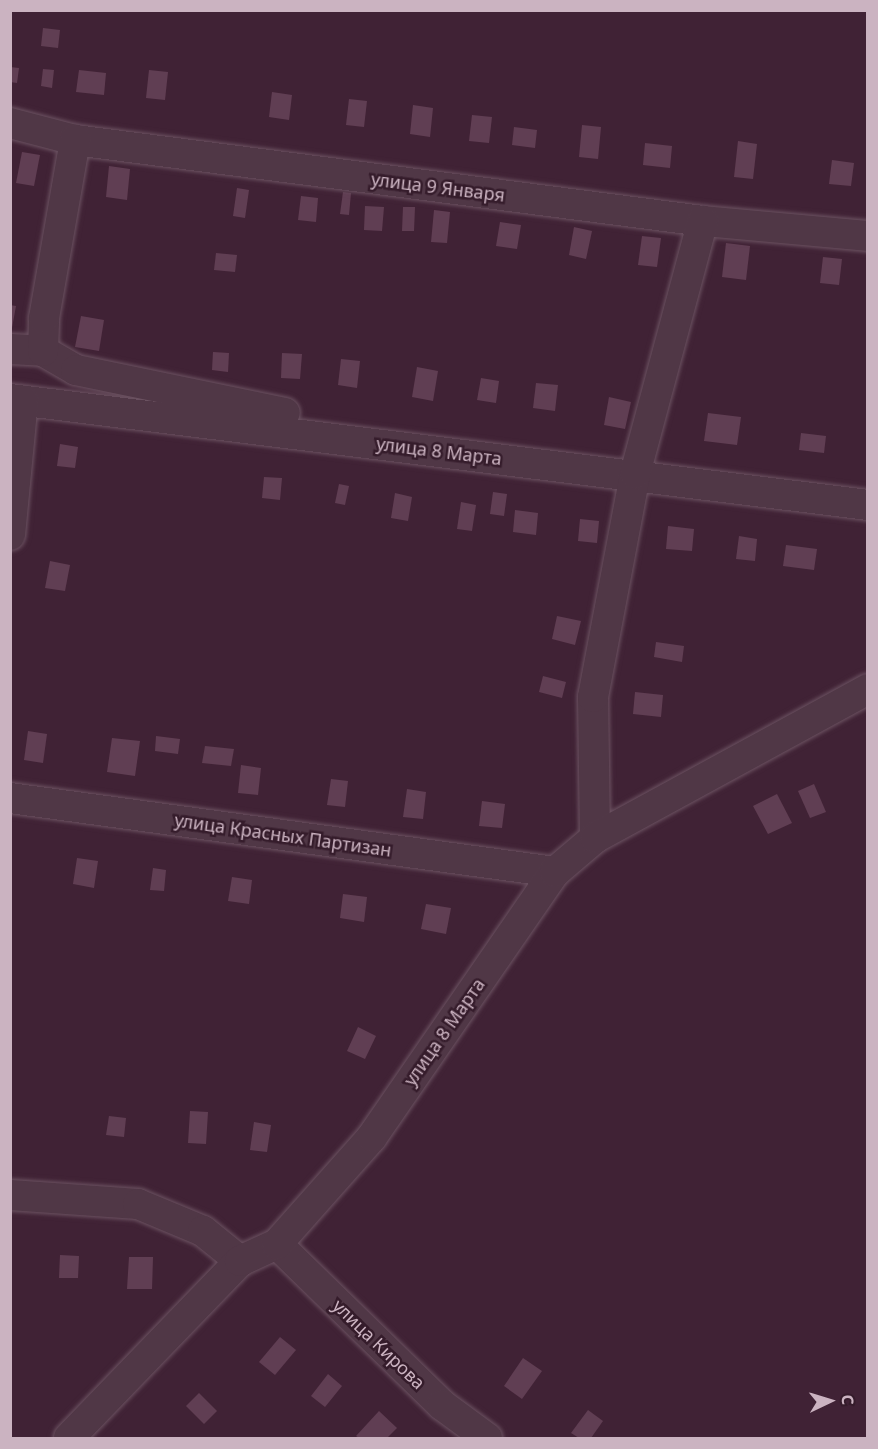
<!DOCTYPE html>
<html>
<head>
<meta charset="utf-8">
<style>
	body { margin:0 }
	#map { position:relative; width:878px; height:1449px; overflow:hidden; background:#402235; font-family:"Noto Sans",sans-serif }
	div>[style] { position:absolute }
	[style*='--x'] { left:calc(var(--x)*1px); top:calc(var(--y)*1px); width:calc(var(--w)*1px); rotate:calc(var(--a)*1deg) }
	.building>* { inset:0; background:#603e53 }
	.roads { filter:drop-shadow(0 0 2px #6b5261) drop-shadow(0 0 2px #6b5261) }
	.minor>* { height:30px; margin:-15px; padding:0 15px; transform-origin:15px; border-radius:15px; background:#503746 }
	span { translate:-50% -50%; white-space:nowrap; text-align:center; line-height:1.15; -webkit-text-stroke:5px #351c2b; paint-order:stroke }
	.street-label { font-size:18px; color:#cbb3c1 }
	.frame { position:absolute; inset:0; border:12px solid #cbb3c1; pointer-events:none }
	.north { position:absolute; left:800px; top:1371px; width:60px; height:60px; -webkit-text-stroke:4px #351c2b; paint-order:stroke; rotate:86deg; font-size:16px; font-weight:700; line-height:24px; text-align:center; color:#cbb3c1 }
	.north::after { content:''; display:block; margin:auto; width:21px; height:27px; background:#cbb3c1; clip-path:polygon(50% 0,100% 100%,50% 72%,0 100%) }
</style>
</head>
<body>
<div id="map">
	<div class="building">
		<div style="clip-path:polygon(43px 28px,60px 30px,58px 48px,41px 46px)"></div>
		<div style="clip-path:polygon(10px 67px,19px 68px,17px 83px,10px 82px)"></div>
		<div style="clip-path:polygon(43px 69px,54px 70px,52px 88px,41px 86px)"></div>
		<div style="clip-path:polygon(79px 70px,106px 73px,104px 95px,76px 92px)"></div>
		<div style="clip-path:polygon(149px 70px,168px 72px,165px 100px,146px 98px)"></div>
		<div style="clip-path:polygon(272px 92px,292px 95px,289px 120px,269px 117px)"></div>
		<div style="clip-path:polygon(349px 99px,367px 101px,364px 127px,346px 125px)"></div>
		<div style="clip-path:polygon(413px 105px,433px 108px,430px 137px,410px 134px)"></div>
		<div style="clip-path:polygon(472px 115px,492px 117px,489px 143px,469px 141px)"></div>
		<div style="clip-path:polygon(582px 125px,601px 127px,598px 159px,579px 157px)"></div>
		<div style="clip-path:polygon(514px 127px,537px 130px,535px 148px,512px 145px)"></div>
		<div style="clip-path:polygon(738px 141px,757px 144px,753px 179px,734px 177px)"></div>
		<div style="clip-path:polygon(645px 143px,672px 146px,670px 168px,643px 165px)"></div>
		<div style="clip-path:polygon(22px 152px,40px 155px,34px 186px,16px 183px)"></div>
		<div style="clip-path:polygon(832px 160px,854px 163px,851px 186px,829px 184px)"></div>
		<div style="clip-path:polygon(109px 166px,130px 169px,127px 200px,106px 197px)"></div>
		<div style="clip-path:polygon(237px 188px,249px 190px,245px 218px,233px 216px)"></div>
		<div style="clip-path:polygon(343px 192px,351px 193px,349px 215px,340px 214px)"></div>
		<div style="clip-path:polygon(301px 196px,318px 198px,316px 222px,298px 220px)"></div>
		<div style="clip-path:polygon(365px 206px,384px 207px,382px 231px,364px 230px)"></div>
		<div style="clip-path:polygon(403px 207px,415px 207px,414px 231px,402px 231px)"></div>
		<div style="clip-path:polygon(434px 210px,450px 212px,447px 243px,431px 242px)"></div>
		<div style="clip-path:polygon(500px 222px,521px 225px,517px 249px,496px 246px)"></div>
		<div style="clip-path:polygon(574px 227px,592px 231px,586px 259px,569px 255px)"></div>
		<div style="clip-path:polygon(642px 236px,661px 238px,657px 267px,638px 265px)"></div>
		<div style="clip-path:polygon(726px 243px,750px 246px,746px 280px,722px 277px)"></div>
		<div style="clip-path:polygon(216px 253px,237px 255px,235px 272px,214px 270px)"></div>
		<div style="clip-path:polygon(823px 257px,842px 259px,839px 285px,820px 283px)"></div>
		<div style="clip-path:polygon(10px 305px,16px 306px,12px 328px,10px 328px)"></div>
		<div style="clip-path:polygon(81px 316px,104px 320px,99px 351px,75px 347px)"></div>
		<div style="clip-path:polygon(213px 352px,229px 353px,228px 372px,212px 370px)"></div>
		<div style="clip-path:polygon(282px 353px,302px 354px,300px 379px,281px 378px)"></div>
		<div style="clip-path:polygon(341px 359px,360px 361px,357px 388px,338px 385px)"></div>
		<div style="clip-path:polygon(417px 367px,438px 371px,433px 401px,412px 397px)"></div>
		<div style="clip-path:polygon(481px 378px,499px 381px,496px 403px,477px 400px)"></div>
		<div style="clip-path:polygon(536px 383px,558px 385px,555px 411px,533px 408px)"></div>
		<div style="clip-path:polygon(609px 397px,631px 402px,625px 429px,604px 425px)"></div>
		<div style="clip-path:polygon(708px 413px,741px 417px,737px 445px,704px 441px)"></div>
		<div style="clip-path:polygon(801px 433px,826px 436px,824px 453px,799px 450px)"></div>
		<div style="clip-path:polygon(60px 444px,78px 447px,75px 468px,57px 466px)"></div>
		<div style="clip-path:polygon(264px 477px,282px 478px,280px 500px,262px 498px)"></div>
		<div style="clip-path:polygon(339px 484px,349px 486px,345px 505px,335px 503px)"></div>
		<div style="clip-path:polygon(493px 492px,507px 494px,504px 516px,490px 514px)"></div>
		<div style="clip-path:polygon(395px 493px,412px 497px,408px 521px,391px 518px)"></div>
		<div style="clip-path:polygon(461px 502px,476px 505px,472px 531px,457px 529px)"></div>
		<div style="clip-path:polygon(515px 510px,538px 513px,536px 535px,513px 532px)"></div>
		<div style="clip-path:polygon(580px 519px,599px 521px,597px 543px,578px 541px)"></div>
		<div style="clip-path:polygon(668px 526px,694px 529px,692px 551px,666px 549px)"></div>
		<div style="clip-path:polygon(739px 536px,757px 539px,755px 561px,736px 559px)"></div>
		<div style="clip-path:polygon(786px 545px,817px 549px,814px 570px,783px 566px)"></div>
		<div style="clip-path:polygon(50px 561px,70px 565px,65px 591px,45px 588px)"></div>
		<div style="clip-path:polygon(557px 616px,581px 621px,575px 645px,552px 639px)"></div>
		<div style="clip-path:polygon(656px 642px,684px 646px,682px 662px,654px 657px)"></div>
		<div style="clip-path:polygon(543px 676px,566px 682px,562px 698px,539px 692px)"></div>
		<div style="clip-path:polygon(635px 692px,663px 695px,661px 717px,633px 714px)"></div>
		<div style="clip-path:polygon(28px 731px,47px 734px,43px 763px,24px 760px)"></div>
		<div style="clip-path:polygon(156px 736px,180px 739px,178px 754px,155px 751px)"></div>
		<div style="clip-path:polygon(112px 738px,140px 741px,135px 776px,107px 772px)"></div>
		<div style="clip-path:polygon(205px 746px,234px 749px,231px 766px,202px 763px)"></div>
		<div style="clip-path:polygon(241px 765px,261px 768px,258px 795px,238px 793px)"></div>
		<div style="clip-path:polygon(331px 779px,348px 781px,345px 807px,327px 805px)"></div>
		<div style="clip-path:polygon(814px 784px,826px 812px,810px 818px,798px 791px)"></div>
		<div style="clip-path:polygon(407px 789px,426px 792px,423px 819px,403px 817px)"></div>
		<div style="clip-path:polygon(777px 794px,792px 823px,768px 834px,753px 806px)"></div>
		<div style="clip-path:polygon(482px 801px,505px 804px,502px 828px,479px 826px)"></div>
		<div style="clip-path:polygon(77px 858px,98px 861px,94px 888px,73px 884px)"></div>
		<div style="clip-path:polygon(153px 868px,166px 870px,164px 891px,150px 890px)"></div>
		<div style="clip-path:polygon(232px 877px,252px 880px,249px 904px,228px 901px)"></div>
		<div style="clip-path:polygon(343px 894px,367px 897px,364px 922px,340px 918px)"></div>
		<div style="clip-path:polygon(426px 904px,451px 908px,446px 934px,421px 929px)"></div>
		<div style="clip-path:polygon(358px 1027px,376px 1036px,365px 1059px,347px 1051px)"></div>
		<div style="clip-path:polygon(190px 1111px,208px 1112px,206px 1144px,188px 1143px)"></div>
		<div style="clip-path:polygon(109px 1116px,126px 1118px,124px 1137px,106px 1135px)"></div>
		<div style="clip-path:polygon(254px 1122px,271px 1125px,267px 1152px,250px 1150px)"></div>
		<div style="clip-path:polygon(60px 1255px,79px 1256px,78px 1278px,59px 1278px)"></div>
		<div style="clip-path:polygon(129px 1257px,153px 1257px,152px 1289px,127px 1289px)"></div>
		<div style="clip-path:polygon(280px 1337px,296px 1350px,275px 1375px,259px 1362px)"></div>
		<div style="clip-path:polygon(523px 1358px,542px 1371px,522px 1399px,504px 1386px)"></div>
		<div style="clip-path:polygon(328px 1374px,342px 1386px,325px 1407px,311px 1396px)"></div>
		<div style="clip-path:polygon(199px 1393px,217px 1411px,204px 1424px,186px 1406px)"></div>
		<div style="clip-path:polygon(588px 1410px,603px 1421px,591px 1438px,579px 1438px,571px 1433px)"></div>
		<div style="clip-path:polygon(379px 1411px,397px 1428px,387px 1438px,359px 1438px,356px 1436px)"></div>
	</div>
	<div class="roads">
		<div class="minor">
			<div style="--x:10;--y:123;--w:67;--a:14.7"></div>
			<div style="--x:75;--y:140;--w:633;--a:7.35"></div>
			<div style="--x:703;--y:221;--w:166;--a:5.2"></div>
			<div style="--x:10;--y:349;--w:33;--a:3"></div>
			<div style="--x:43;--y:351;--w:38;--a:30"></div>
			<div style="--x:76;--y:370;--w:213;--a:11.6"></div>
			<div style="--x:43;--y:351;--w:33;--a:-88"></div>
			<div style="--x:44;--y:318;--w:181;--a:-80.1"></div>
			<div style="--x:10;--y:399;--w:865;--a:7.04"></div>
			<div style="--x:10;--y:535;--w:135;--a:-84.5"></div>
			<div style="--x:10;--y:798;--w:550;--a:7.73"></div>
			<div style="--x:595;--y:838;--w:141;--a:-90.8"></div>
			<div style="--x:593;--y:697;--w:227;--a:-79.3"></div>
			<div style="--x:635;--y:474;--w:262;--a:-75"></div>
			<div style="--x:10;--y:1195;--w:128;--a:4"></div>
			<div style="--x:138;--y:1204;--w:70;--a:22.6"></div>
			<div style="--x:203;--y:1231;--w:48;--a:39"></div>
			<div style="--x:277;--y:1244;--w:231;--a:44.3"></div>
			<div style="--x:442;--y:1405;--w:56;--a:36.3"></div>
			<div style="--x:69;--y:1438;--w:246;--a:-46"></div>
			<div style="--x:240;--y:1261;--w:41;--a:-24.7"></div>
			<div style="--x:277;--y:1244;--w:143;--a:-48.4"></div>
			<div style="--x:372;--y:1137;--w:322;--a:-55.4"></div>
			<div style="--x:555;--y:872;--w:52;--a:-40.4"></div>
			<div style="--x:595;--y:838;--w:311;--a:-28.6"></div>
		</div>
	</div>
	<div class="street-label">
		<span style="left:438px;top:187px;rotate:7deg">улица 9 Января</span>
		<span style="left:439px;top:451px;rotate:7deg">улица 8 Марта</span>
		<span style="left:283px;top:835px;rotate:8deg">улица Красных Партизан</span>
		<span style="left:444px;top:1032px;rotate:-55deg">улица 8 Марта</span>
		<span style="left:379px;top:1344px;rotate:44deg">улица Кирова</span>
	</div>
	<div class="frame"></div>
	<div class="north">С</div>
</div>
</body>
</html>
